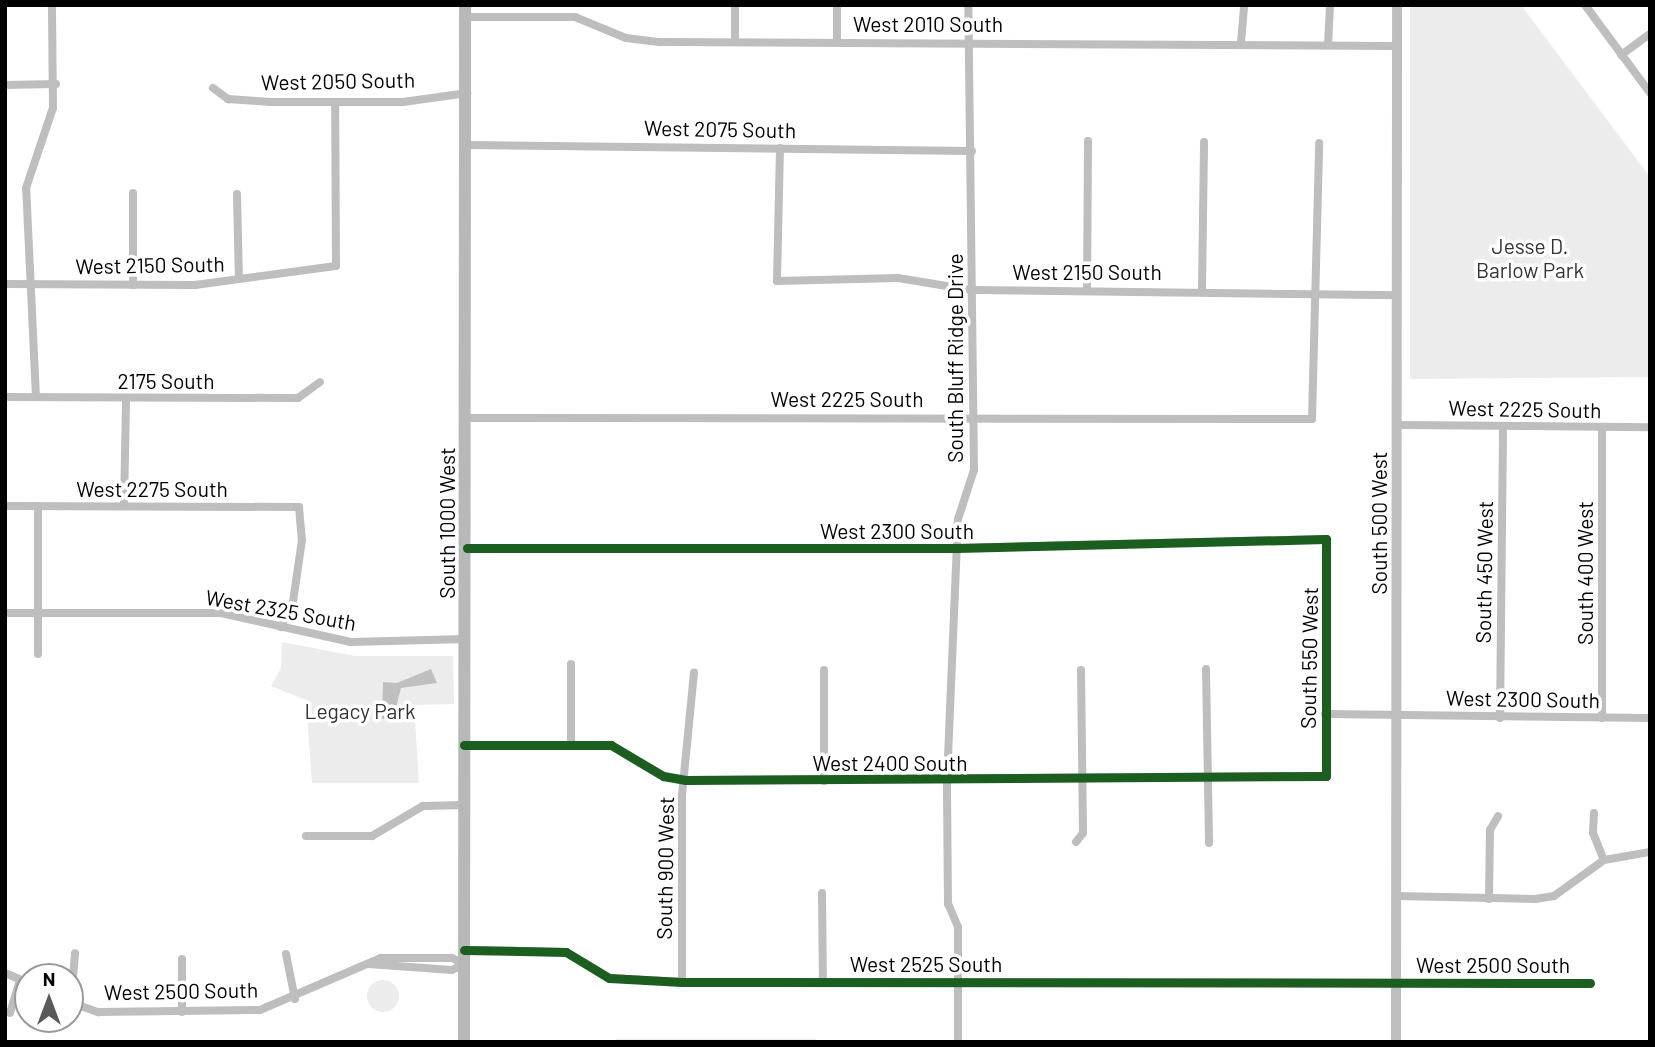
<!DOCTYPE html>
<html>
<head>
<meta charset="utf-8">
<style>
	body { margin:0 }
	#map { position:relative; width:1655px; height:1047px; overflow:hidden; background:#fff; font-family:Barlow,sans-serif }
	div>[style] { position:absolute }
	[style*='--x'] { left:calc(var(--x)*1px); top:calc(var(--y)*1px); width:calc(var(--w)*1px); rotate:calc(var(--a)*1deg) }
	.green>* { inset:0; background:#ececec }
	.round { border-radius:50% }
	.water>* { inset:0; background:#bfbfbf }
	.minor>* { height:8px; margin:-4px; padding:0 4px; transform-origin:4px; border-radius:4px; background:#bebebe }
	.tertiary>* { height:10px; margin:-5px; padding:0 5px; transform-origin:5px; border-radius:5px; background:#bebebe }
	.secondary>* { height:12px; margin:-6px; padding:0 6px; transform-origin:6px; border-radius:6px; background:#b8b8b8 }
	.cycleway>* { height:9px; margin:-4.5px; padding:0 4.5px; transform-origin:4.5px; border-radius:4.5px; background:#1b5e20 }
	span { translate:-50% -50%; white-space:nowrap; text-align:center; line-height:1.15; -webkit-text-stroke:7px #fff; paint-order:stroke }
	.street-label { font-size:21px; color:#000 }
	.park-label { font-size:21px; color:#333 }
	.frame { position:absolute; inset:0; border:7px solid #000; pointer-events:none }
	.north { position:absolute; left:14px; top:963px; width:70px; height:70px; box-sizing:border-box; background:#fff; border:2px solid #999; border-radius:50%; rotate:0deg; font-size:19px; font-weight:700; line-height:28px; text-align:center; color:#000 }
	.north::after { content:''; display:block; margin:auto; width:24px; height:32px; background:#595959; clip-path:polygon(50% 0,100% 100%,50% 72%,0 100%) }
</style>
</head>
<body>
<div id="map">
	<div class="green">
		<div style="clip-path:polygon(1410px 5px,1521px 5px,1650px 177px,1650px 377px,1410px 379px)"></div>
		<div style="clip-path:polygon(282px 642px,355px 656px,453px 656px,454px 704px,414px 705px,419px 783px,312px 783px,306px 700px,271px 686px,281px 668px)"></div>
		<div class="round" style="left:367px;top:980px;width:32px;height:32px"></div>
		<div style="clip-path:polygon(616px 1039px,816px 1039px,816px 1042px,616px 1042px)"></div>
	</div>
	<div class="water">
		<div style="clip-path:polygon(431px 669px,437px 683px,401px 688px,393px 719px,382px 719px,383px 682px,397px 683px)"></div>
	</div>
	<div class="minor">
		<div style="--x:1585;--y:5;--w:109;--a:53.5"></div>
		<div style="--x:465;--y:17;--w:110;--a:0"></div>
		<div style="--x:575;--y:17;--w:55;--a:22.4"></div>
		<div style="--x:626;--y:38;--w:34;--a:7"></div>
		<div style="--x:660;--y:42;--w:736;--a:0.31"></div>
		<div style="--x:735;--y:42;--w:37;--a:-90"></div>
		<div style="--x:837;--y:42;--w:37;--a:-90"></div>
		<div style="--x:1241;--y:42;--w:37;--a:-85"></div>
		<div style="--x:1328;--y:45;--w:40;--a:-87.1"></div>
		<div style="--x:1621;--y:55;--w:36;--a:-36"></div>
		<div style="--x:5;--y:85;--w:51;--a:-1.1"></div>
		<div style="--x:213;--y:88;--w:19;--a:36"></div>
		<div style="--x:228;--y:99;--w:42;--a:4.1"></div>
		<div style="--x:270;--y:102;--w:133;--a:0"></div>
		<div style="--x:403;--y:102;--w:65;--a:-8"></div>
		<div style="--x:467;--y:145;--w:505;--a:0.68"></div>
		<div style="--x:780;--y:148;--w:133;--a:91.3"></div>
		<div style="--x:777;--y:281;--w:121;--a:-1.4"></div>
		<div style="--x:898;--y:278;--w:74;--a:9.3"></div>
		<div style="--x:971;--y:290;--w:426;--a:0.7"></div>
		<div style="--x:133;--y:193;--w:92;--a:90"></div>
		<div style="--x:237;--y:194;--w:85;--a:88.7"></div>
		<div style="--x:5;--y:284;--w:190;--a:0.3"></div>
		<div style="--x:195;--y:285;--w:142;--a:-7.7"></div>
		<div style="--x:336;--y:266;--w:164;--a:-90.3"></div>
		<div style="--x:1087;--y:289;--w:148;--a:-89.6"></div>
		<div style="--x:1202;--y:289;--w:147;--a:-89.2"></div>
		<div style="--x:5;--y:397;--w:293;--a:0.2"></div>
		<div style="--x:298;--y:398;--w:27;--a:-36"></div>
		<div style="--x:36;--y:397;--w:209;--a:-92.7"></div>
		<div style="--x:26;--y:188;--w:84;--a:-71.4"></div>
		<div style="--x:53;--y:108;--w:103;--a:-90.6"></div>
		<div style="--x:467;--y:418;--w:845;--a:0.07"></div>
		<div style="--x:1312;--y:419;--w:276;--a:-88.5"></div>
		<div style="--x:1399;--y:425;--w:251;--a:0.5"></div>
		<div style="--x:5;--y:506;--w:294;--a:0.2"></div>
		<div style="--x:299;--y:507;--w:33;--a:85"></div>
		<div style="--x:302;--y:540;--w:63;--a:98.3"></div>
		<div style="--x:293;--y:602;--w:28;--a:116"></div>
		<div style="--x:124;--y:506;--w:107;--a:-88.9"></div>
		<div style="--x:5;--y:613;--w:216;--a:0"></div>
		<div style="--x:221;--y:613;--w:133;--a:12.6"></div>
		<div style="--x:351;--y:642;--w:115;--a:-1.5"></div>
		<div style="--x:38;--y:654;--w:148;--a:-90"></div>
		<div style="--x:1206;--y:669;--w:174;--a:89"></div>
		<div style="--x:824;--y:670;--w:111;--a:90"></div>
		<div style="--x:1325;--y:714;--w:325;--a:0.7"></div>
		<div style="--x:1500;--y:718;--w:291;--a:-89.4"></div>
		<div style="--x:1602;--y:718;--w:290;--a:-90"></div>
		<div style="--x:571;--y:744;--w:80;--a:-90"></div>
		<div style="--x:464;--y:745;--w:147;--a:0"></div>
		<div style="--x:611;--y:745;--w:61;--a:30.8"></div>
		<div style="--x:663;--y:776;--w:23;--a:10"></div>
		<div style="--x:686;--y:780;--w:640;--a:-0.36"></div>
		<div style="--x:1326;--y:776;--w:237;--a:-90"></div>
		<div style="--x:1326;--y:539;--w:369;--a:178.6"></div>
		<div style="--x:957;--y:548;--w:490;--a:180"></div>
		<div style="--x:1594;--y:813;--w:20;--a:93"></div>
		<div style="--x:1593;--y:833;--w:29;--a:68"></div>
		<div style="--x:306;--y:836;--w:66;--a:0"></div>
		<div style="--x:372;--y:836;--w:59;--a:-30.5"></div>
		<div style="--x:423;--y:806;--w:41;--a:-1.4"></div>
		<div style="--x:1076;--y:842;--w:11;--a:-52"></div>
		<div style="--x:1083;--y:833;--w:163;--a:-90.7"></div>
		<div style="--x:822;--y:893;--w:89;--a:89.4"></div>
		<div style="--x:1396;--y:896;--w:139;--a:1.2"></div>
		<div style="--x:1535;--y:899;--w:19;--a:-9"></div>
		<div style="--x:1554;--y:896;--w:62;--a:-35.8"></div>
		<div style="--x:1604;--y:860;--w:47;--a:-9.9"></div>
		<div style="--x:1489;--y:899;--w:69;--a:-89.2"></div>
		<div style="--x:1490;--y:830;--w:16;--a:-60"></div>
		<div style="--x:464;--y:950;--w:102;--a:1.1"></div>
		<div style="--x:566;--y:952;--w:50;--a:31.2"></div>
		<div style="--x:609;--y:978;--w:73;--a:3.1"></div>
		<div style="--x:682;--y:982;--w:908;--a:0.06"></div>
		<div style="--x:286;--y:954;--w:46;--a:78.7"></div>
		<div style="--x:369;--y:964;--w:83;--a:4.1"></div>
		<div style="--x:452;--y:970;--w:13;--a:-27"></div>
		<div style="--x:5;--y:973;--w:25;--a:23"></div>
		<div style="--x:682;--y:982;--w:187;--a:-90"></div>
		<div style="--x:682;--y:795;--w:123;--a:-84.4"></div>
		<div style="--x:70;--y:1002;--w:30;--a:20"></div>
		<div style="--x:98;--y:1012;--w:162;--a:-0.7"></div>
		<div style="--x:260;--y:1010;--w:132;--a:-23.3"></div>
		<div style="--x:381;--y:958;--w:71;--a:0"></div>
		<div style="--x:452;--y:958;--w:13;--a:27"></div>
		<div style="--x:71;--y:1002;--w:49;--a:-85.3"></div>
		<div style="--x:182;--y:1012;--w:53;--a:-90"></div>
		<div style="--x:10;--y:1013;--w:34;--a:-73"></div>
		<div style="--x:958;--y:1042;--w:115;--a:-90"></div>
		<div style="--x:958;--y:927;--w:25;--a:-113"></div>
		<div style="--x:948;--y:904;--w:123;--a:-90.5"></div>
		<div style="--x:947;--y:781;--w:262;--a:-87.6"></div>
		<div style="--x:958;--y:519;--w:52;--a:-71.9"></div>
		<div style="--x:974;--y:470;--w:465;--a:-90.7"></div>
	</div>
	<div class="tertiary">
		<div style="--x:1396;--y:1042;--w:1037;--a:-89.94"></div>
	</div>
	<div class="secondary">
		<div style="--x:464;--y:1042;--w:1037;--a:-89.94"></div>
	</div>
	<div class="cycleway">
		<div style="--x:464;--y:745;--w:147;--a:0"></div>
		<div style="--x:611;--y:745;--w:61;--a:30.8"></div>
		<div style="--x:663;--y:776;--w:23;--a:10"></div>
		<div style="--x:686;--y:780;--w:640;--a:-0.36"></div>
		<div style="--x:1326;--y:776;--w:237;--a:-90"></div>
		<div style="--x:1326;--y:539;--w:369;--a:178.6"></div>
		<div style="--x:957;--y:548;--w:490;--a:180"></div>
		<div style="--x:464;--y:950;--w:102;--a:1.1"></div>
		<div style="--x:566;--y:952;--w:50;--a:31.2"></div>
		<div style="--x:609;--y:978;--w:73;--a:3.1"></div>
		<div style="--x:682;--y:982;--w:908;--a:0.06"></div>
	</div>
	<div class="street-label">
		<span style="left:928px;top:24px">West 2010 South</span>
		<span style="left:338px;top:81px;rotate:-1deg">West 2050 South</span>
		<span style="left:720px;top:129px;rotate:1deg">West 2075 South</span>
		<span style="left:150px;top:265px;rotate:-1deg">West 2150 South</span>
		<span style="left:1087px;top:272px">West 2150 South</span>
		<span style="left:955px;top:358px;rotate:-90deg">South Bluff Ridge Drive</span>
		<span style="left:166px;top:381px">2175 South</span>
		<span style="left:847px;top:399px">West 2225 South</span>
		<span style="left:1525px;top:409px;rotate:1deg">West 2225 South</span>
		<span style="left:152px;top:489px">West 2275 South</span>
		<span style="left:447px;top:523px;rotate:-90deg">South 1000 West</span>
		<span style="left:1379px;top:523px;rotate:-90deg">South 500 West</span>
		<span style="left:897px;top:531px">West 2300 South</span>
		<span style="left:1484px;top:572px;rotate:-89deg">South 450 West</span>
		<span style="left:1585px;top:573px;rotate:-90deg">South 400 West</span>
		<span style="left:281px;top:610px;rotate:10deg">West 2325 South</span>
		<span style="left:1309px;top:658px;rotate:-89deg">South 550 West</span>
		<span style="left:1523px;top:699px;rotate:1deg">West 2300 South</span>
		<span style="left:890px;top:763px">West 2400 South</span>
		<span style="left:665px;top:868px;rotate:-89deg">South 900 West</span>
		<span style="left:926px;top:964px">West 2525 South</span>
		<span style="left:1493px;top:965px">West 2500 South</span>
		<span style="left:181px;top:991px;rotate:-1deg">West 2500 South</span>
	</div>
	<div class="park-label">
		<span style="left:1530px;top:258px">Jesse D.<br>Barlow Park</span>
		<span style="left:360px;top:711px">Legacy Park</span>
	</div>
	<div class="frame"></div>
	<div class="north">N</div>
</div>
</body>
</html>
